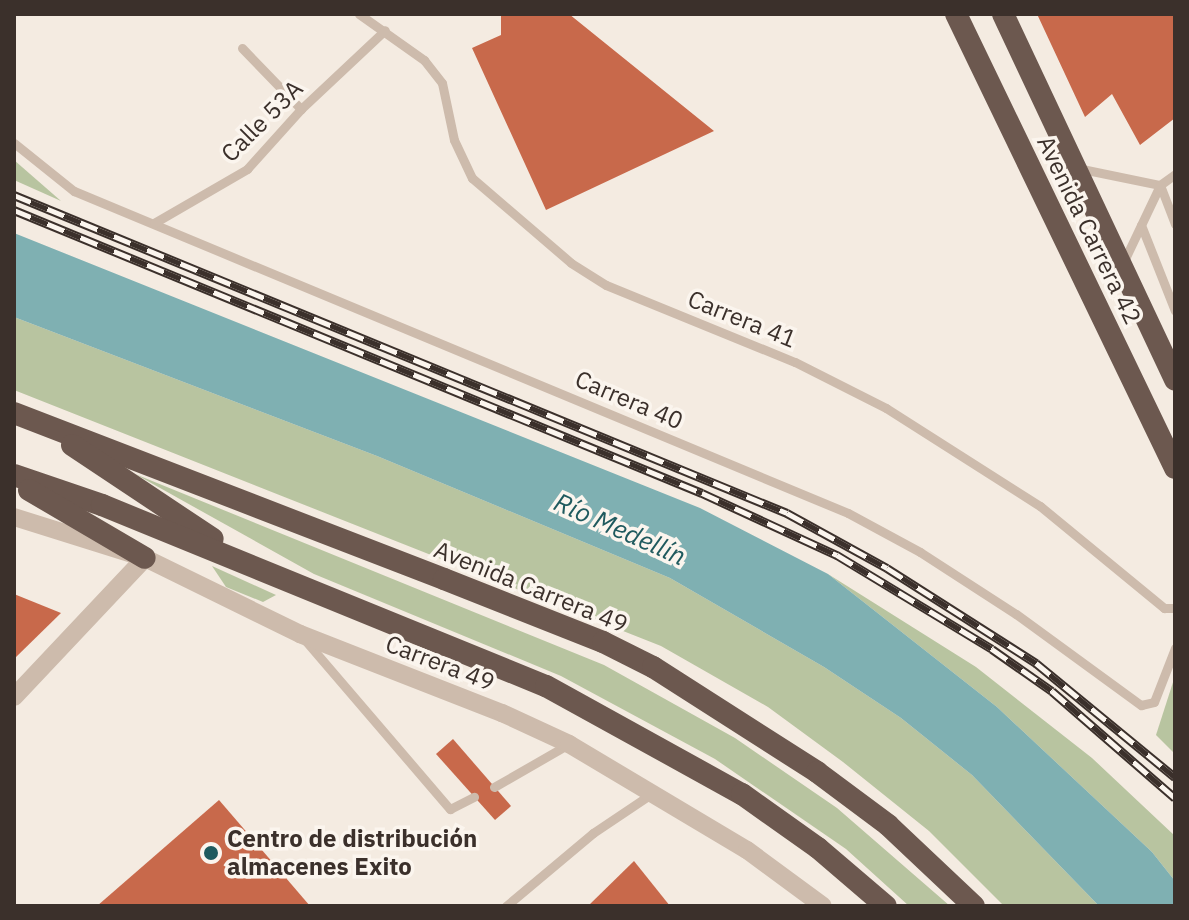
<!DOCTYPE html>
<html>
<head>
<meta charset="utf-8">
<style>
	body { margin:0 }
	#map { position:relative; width:1189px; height:920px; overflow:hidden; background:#f4ebe1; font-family:"IBM Plex Sans",sans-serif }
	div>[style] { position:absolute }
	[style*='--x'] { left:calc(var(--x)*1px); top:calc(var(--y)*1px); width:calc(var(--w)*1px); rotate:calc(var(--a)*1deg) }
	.green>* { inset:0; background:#b8c4a0 }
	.water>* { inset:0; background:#7fb0b2 }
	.building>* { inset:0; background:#c8694b }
	.service>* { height:9px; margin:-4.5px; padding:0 4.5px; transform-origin:4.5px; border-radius:4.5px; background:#cdbbac }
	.minor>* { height:18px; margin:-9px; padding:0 9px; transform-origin:9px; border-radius:9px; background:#cdbbac }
	.trunk>* { height:22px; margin:-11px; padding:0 11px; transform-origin:11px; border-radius:11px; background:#6c584f }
	.rail>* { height:9px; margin-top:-4.5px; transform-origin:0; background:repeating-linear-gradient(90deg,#fbf5ee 0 18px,#3b302b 0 36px); box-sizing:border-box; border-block:2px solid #3b302b }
	.dots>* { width:22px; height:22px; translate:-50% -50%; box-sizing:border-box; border:4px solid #fbf5ee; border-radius:50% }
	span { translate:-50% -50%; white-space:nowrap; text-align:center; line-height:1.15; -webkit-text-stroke:7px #fbf5ee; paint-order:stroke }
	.street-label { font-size:24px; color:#3b302b }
	.poi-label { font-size:24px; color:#3b302b; font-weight:700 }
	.left { translate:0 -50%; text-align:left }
	.water-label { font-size:26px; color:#1f5a5e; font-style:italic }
	.frame { position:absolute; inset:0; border:16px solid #3b302b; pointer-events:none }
</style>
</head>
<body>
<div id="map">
	<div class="green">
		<div style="clip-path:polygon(14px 160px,61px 201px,14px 180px)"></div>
		<div style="clip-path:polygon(14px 317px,377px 456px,670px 578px,824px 667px,901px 718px,972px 775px,1099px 906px,1004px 906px,929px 831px,843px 762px,768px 707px,661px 646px,14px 390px)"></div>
		<div style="clip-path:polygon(135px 474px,604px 665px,735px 738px,837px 808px,950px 906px,909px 906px,846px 849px,715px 759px,561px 676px,314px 574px)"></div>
		<div style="clip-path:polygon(212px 566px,276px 595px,263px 602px,226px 587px)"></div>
		<div style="clip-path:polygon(828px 574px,976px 667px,1092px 758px,1175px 836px,1175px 881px,1152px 852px,997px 707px)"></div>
		<div style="clip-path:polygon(1175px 676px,1175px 754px,1156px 735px)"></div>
	</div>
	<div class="water">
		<div style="clip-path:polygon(14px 233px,700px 508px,828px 574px,997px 707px,1152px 852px,1175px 881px,1175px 906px,1099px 906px,972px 775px,901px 718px,824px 667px,670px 578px,377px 456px,14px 317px)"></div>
	</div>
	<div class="building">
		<div style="clip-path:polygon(501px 14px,569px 14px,714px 131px,546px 210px,472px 48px,501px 35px)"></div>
		<div style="clip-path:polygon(1037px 14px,1175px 14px,1175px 118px,1140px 145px,1112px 94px,1085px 117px)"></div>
		<div style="clip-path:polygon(14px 594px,61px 613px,14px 659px)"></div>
		<div style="clip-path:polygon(453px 739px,511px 806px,495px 820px,436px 754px)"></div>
		<div style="clip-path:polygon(219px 800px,310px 906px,97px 906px)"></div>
		<div style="clip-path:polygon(634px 861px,670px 906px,588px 906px)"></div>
	</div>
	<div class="service">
		<div style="--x:359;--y:14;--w:80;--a:35.3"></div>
		<div style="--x:424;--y:60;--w:29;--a:52"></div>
		<div style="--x:442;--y:83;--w:58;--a:78.1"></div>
		<div style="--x:454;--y:140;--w:42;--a:64.7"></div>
		<div style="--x:472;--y:178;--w:130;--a:40.6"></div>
		<div style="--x:571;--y:263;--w:41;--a:32.2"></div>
		<div style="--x:606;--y:285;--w:204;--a:22.2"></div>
		<div style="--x:795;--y:362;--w:102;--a:26.8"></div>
		<div style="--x:886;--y:408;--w:183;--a:32.5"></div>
		<div style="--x:1040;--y:506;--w:161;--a:39.4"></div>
		<div style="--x:1164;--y:608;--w:11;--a:0"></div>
		<div style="--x:242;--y:48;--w:85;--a:46"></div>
		<div style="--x:14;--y:143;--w:77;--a:38.7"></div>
		<div style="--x:74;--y:191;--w:838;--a:22.59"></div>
		<div style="--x:848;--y:513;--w:82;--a:28.4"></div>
		<div style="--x:920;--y:552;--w:114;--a:32.9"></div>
		<div style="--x:1016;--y:614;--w:155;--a:36.1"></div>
		<div style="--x:1141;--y:705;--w:13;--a:-13"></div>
		<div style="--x:1154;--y:702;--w:58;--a:-68.7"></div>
		<div style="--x:1077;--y:168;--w:85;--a:11.6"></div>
		<div style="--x:1160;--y:185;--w:42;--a:69"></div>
		<div style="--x:154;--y:223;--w:108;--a:-30.1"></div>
		<div style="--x:247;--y:169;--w:81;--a:-48"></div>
		<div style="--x:301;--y:109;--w:115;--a:-43.2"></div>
		<div style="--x:1141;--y:225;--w:92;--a:68.4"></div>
		<div style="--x:1123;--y:263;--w:86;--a:-64.6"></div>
		<div style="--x:1160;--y:185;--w:19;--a:-36"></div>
		<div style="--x:305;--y:640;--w:223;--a:49.4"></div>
		<div style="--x:450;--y:809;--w:27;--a:-27"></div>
		<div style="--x:494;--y:787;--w:84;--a:-29.9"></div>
		<div style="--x:506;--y:906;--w:114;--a:-40"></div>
		<div style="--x:593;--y:833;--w:70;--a:-33.9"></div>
	</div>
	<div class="minor">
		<div style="--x:14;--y:517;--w:137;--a:17.4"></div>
		<div style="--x:145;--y:558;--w:173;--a:26.1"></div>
		<div style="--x:300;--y:634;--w:217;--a:21.4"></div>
		<div style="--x:502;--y:713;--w:74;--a:24.8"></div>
		<div style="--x:569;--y:744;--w:207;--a:30.8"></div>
		<div style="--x:747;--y:850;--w:94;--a:36.4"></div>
		<div style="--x:14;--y:697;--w:191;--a:-46.7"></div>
	</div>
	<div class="trunk">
		<div style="--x:956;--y:14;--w:504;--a:64.25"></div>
		<div style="--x:1003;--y:14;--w:404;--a:64.8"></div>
		<div style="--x:14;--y:413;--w:461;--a:21.1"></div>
		<div style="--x:444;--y:579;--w:171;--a:21.6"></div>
		<div style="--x:603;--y:642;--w:56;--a:26.6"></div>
		<div style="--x:653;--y:667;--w:195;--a:32.6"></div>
		<div style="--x:817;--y:772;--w:89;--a:36.7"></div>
		<div style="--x:888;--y:825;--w:118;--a:43.3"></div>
		<div style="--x:72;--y:445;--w:169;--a:33.7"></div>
		<div style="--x:14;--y:475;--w:93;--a:18.8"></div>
		<div style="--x:102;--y:505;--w:479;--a:22.2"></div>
		<div style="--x:546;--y:686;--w:224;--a:28.9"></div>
		<div style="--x:742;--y:794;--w:93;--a:35.4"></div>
		<div style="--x:818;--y:848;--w:89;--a:40.5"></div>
		<div style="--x:29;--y:490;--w:134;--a:30.4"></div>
	</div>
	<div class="rail">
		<div style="--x:14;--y:195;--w:836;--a:22.36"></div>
		<div style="--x:787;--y:513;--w:114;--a:28.8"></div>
		<div style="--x:887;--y:568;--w:177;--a:32.5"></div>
		<div style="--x:1036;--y:663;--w:180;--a:39.4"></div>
		<div style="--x:14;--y:210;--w:744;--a:22.36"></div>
		<div style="--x:702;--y:493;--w:149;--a:24.7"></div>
		<div style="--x:837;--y:555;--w:181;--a:31.2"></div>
		<div style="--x:992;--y:649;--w:73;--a:35"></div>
		<div style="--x:1052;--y:691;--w:163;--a:41"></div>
	</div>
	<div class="dots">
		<div style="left:211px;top:853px;background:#1f5a5e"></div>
	</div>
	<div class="street-label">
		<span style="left:262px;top:121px;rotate:-45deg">Calle 53A</span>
		<span style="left:1089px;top:230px;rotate:64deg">Avenida Carrera 42</span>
		<span style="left:742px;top:319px;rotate:22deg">Carrera 41</span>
		<span style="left:629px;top:400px;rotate:23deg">Carrera 40</span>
		<span style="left:531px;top:587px;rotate:22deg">Avenida Carrera 49</span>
		<span style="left:440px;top:663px;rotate:21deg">Carrera 49</span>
	</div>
	<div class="poi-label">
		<span class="left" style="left:227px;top:853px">Centro de distribución<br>almacenes Exito</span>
	</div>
	<div class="water-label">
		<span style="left:620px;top:529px;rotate:24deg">Río Medellín</span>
	</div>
	<div class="frame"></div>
</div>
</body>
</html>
